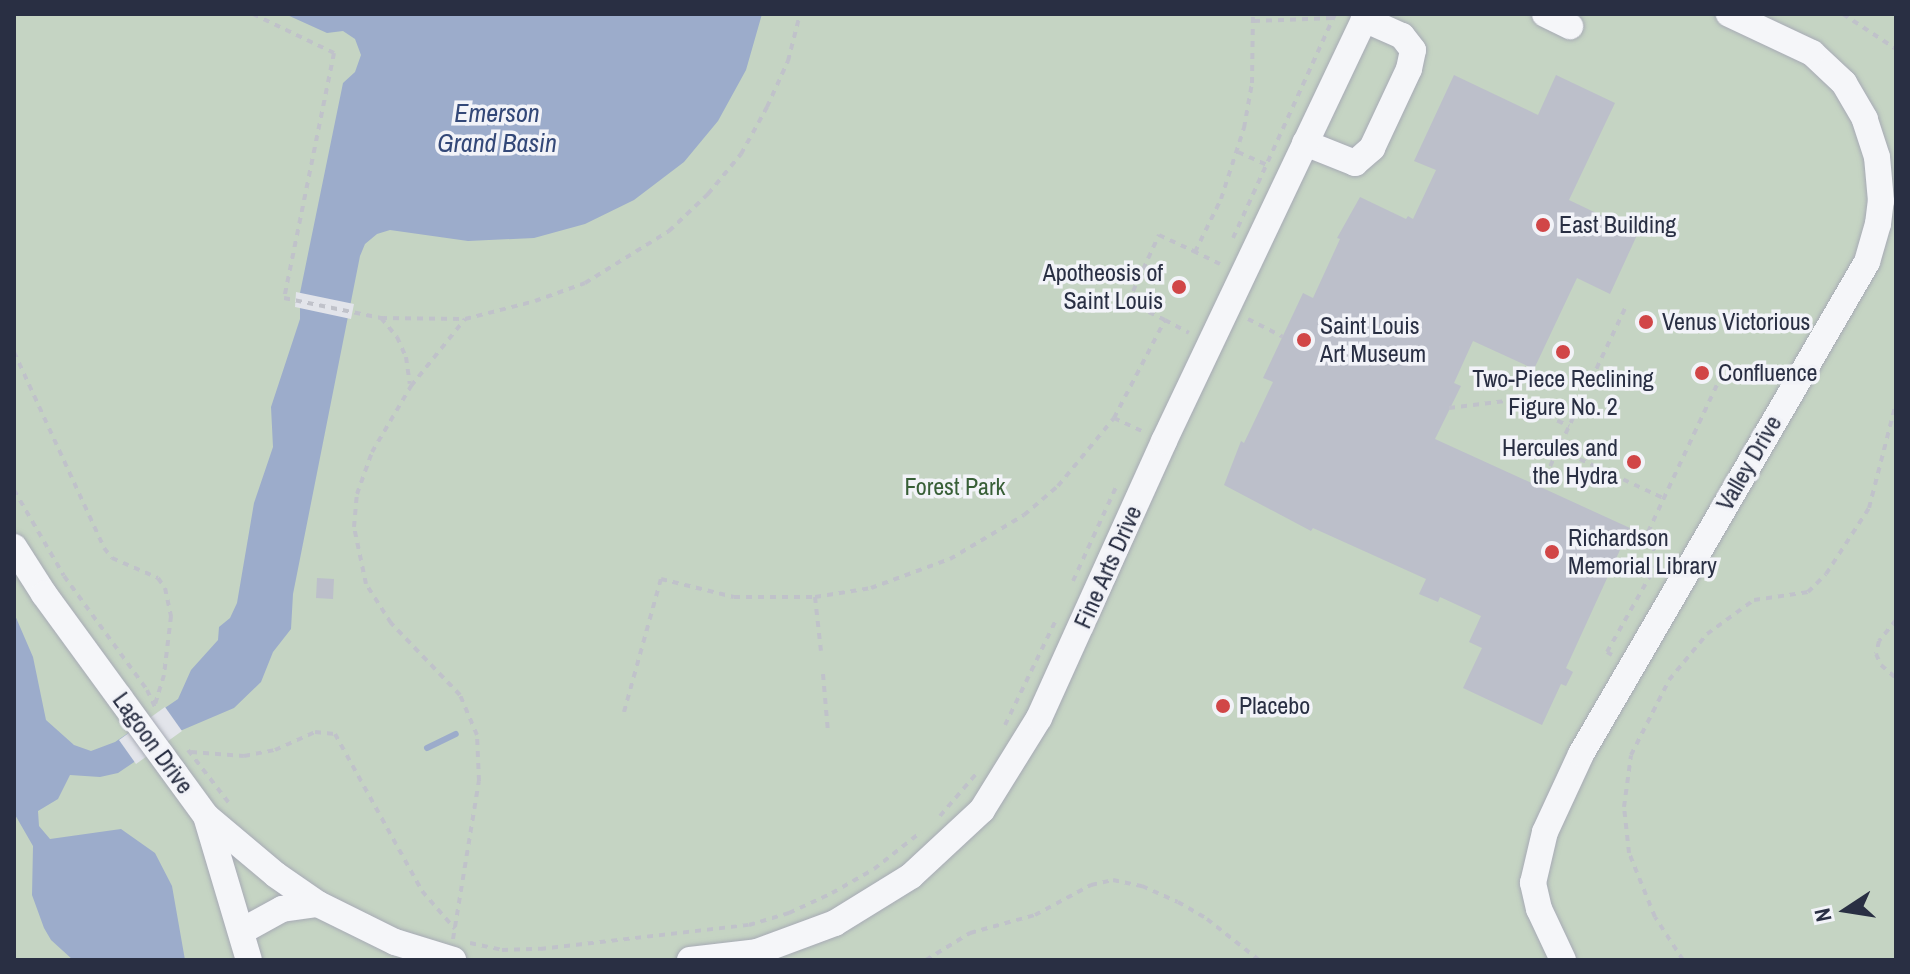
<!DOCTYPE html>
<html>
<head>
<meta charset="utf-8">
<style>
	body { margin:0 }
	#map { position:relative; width:1910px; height:974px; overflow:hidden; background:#e2e4ea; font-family:"Archivo Narrow",sans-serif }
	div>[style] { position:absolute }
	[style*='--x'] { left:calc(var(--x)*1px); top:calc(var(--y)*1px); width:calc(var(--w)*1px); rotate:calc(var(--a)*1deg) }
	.green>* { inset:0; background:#c5d4c3 }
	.water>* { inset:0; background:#9caccb }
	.pier>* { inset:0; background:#e2e4ea }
	.stream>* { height:6px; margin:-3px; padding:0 3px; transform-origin:3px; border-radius:3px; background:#9caccb }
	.building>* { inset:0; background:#bcbfca }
	.path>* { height:4px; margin-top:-2px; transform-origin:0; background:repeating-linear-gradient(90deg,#c0c2ca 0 6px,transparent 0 12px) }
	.roads { filter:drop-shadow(0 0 2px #a7aab5) drop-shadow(0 0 2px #a7aab5) }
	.minor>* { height:26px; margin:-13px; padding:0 13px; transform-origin:13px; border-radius:13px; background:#f5f6f9 }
	.dots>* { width:22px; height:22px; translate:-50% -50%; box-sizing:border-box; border:4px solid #f2f3f8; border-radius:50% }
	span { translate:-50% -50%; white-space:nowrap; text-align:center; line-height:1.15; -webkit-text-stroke:7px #f2f3f8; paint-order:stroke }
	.poi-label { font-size:24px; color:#292f43 }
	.left { translate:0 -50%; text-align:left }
	.right { translate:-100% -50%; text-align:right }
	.street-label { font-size:24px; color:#292f43 }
	.park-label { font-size:24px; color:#385f37 }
	.water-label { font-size:26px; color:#334878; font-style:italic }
	.frame { position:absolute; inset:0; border:16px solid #292f43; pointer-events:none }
	.north { position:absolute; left:1806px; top:870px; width:80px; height:80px; -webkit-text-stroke:6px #f2f3f8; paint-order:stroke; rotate:258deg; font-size:22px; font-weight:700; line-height:32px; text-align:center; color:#292f43 }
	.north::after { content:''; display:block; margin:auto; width:28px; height:36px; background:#292f43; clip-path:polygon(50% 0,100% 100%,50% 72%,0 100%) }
</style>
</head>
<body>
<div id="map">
	<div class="green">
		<div style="clip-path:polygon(14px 14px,1896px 14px,1896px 960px,14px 960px)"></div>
	</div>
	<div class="water">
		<div style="clip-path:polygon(285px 14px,762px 14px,746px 70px,718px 121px,684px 162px,634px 200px,585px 224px,534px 238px,468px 241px,390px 230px,377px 234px,365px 244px,360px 256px,293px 594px,291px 629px,273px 652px,261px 682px,234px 708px,180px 731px,118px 773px,100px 777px,70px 775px,58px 799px,38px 811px,39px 826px,50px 839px,121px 829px,155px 853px,172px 886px,185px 960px,73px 960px,51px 940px,44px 928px,32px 895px,33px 846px,14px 813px,14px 613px,33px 657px,46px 720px,74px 745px,91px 751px,115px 742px,178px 699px,191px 670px,218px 640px,219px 627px,230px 618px,237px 603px,254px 503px,273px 447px,271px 407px,300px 319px,300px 293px,343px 83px,355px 72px,361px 55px,355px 39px,343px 31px,327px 33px)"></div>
	</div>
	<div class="pier">
		<div style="clip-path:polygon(296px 292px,354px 304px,351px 319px,295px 307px)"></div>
		<div style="clip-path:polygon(165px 707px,182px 731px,136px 764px,119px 740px)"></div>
	</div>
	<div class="stream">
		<div style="--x:427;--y:748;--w:32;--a:-26"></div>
	</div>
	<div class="building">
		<div style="clip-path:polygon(1454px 75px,1538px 115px,1556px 75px,1615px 103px,1569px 200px,1638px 233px,1610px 294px,1577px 278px,1534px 369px,1473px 341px,1454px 383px,1461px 386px,1435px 439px,1630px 528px,1566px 668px,1573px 672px,1566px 686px,1561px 684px,1542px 725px,1463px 688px,1482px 648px,1469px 642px,1481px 616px,1440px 597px,1438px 602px,1419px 594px,1426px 579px,1313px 528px,1311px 531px,1224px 485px,1241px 441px,1244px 443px,1273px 382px,1263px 378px,1303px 293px,1313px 298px,1340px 239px,1337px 238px,1360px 197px,1406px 219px,1408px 216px,1413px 219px,1436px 170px,1414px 161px)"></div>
		<div style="clip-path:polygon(317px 578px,334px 579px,333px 599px,316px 598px)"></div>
	</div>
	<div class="path">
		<div style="--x:253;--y:14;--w:90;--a:25.7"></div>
		<div style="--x:334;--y:53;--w:250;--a:101.5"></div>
		<div style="--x:284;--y:298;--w:99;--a:11.7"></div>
		<div style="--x:381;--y:318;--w:83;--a:0.7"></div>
		<div style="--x:1843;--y:14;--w:64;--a:33.4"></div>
		<div style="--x:1254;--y:21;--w:79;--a:-2.2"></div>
		<div style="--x:1238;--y:152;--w:34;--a:24"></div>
		<div style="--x:1233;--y:238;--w:246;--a:-65.5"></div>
		<div style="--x:1220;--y:264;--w:28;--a:-154"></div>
		<div style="--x:1195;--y:252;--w:59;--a:-63.9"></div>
		<div style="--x:1221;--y:199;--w:75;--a:-72.1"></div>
		<div style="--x:1244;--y:128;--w:46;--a:-79.9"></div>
		<div style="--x:1252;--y:83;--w:69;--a:-89.2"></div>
		<div style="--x:381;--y:318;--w:25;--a:50"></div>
		<div style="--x:397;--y:337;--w:22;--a:66"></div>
		<div style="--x:406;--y:357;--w:27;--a:82"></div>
		<div style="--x:1248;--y:319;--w:39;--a:27"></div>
		<div style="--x:1165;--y:320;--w:41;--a:-154.1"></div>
		<div style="--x:1128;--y:302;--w:74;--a:-65.2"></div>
		<div style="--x:1159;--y:235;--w:40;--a:25"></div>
		<div style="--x:14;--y:352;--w:216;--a:65.3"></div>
		<div style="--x:104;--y:548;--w:13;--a:51"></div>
		<div style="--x:112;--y:558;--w:50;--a:23.5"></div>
		<div style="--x:158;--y:578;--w:12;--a:55"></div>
		<div style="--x:165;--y:588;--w:29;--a:78"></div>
		<div style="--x:171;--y:616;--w:59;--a:96.8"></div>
		<div style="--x:164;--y:675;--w:30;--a:107"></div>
		<div style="--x:1449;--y:408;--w:65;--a:-7"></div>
		<div style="--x:1514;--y:400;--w:61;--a:25.3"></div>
		<div style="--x:1114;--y:418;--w:33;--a:25"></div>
		<div style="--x:1558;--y:449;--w:116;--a:25"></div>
		<div style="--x:1545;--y:477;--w:191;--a:-64.6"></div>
		<div style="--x:14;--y:490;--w:99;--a:59.8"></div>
		<div style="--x:64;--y:576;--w:141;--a:53.9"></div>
		<div style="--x:147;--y:690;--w:21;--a:65"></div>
		<div style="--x:1073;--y:581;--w:106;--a:-65.4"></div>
		<div style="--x:815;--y:597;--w:54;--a:83.7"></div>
		<div style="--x:1896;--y:620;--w:27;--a:129"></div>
		<div style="--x:1879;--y:641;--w:13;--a:103"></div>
		<div style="--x:1876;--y:654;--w:12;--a:66"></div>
		<div style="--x:1881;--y:665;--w:20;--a:41"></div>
		<div style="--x:1612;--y:655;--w:6;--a:-149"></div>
		<div style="--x:1607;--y:652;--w:103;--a:-60.5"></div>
		<div style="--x:1658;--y:562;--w:32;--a:-108"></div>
		<div style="--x:1648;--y:532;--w:179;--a:-64.9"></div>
		<div style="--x:823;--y:674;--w:58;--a:85.1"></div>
		<div style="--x:624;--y:712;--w:138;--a:-74.5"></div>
		<div style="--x:661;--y:579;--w:75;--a:13.9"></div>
		<div style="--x:734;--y:597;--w:81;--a:0"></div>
		<div style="--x:815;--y:597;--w:57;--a:-9.1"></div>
		<div style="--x:871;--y:588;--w:84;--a:-20.2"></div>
		<div style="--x:950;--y:559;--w:86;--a:-30.7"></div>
		<div style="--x:1024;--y:515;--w:45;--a:-40.5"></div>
		<div style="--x:1058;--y:486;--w:88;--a:-50.5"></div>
		<div style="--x:1114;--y:418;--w:110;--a:-62.5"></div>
		<div style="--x:1165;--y:320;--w:27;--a:28"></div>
		<div style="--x:1005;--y:725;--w:119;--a:-64.1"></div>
		<div style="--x:188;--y:750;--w:67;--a:52.3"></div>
		<div style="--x:191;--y:752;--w:53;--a:4.3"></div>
		<div style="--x:244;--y:756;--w:32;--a:-11"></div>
		<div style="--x:275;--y:750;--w:44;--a:-24.2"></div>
		<div style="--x:315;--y:732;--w:20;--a:6"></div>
		<div style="--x:335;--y:734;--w:179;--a:61"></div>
		<div style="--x:422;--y:891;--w:50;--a:49"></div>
		<div style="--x:940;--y:816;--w:55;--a:-49.4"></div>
		<div style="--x:453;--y:939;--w:160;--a:-80.7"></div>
		<div style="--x:479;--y:781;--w:46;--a:-92.5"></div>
		<div style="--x:477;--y:735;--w:43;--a:-113"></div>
		<div style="--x:460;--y:695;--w:100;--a:-133.8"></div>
		<div style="--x:391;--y:623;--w:46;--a:-122.7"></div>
		<div style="--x:366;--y:584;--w:58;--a:-101.9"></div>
		<div style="--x:354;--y:527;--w:33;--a:-85"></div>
		<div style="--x:357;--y:494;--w:45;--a:-70.3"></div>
		<div style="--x:372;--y:452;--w:77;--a:-59.4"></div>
		<div style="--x:411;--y:386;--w:86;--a:-51.1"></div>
		<div style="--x:465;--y:319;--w:72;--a:-14.4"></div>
		<div style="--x:535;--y:301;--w:53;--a:-19.8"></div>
		<div style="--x:585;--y:283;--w:99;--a:-31.8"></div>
		<div style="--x:669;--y:231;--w:54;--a:-43.5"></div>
		<div style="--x:708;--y:194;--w:52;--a:-50.5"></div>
		<div style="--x:741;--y:154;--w:54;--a:-61"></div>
		<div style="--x:767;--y:107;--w:51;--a:-65.5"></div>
		<div style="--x:788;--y:61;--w:49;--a:-75.7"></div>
		<div style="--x:470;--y:943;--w:33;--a:12"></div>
		<div style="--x:502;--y:950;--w:38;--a:-2"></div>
		<div style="--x:540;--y:949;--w:210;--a:-6.6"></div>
		<div style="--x:749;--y:925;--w:42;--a:-16.7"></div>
		<div style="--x:789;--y:913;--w:47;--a:-24.9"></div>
		<div style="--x:832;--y:893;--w:48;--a:-29.7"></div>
		<div style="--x:874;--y:869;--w:60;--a:-38.2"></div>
		<div style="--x:926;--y:960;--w:52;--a:-31.5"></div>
		<div style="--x:970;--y:933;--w:67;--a:-15.5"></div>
		<div style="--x:1035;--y:915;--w:64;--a:-28.2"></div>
		<div style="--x:1091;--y:885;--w:23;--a:-13"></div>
		<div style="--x:1113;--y:880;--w:30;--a:12"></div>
		<div style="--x:1142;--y:886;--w:39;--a:24"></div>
		<div style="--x:1178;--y:902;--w:34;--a:30"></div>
		<div style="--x:1207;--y:919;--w:66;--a:38.3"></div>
		<div style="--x:1683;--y:960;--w:51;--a:-123.1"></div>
		<div style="--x:1655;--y:917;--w:69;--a:-112.1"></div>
		<div style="--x:1629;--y:853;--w:46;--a:-96.2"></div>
		<div style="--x:1624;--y:807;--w:52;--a:-82.3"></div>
		<div style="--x:1631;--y:755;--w:84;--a:-63.1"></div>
		<div style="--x:1669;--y:680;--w:60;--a:-50.4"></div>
		<div style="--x:1707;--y:634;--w:58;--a:-35.9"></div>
		<div style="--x:1754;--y:600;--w:55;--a:-8.4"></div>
		<div style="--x:1808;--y:592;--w:25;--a:-45"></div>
		<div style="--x:1826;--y:574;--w:79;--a:-56.9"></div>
		<div style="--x:1869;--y:508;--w:108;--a:-75.6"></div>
	</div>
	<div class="roads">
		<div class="minor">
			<div style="--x:1545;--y:14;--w:28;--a:26"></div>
			<div style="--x:1305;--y:143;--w:54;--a:21.8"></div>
			<div style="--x:1355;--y:163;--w:23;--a:-41"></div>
			<div style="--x:1372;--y:148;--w:87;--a:-64.9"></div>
			<div style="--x:1409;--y:69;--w:19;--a:-78"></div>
			<div style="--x:1413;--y:50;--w:18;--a:-128"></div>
			<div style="--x:1402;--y:36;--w:42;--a:-155.9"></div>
			<div style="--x:14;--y:547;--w:56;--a:57.4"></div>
			<div style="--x:44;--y:594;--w:275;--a:53.9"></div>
			<div style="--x:206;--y:816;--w:150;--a:73.4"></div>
			<div style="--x:207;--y:817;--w:90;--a:40"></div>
			<div style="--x:276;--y:875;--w:51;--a:34.6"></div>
			<div style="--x:318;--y:904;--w:86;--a:26.3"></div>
			<div style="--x:395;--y:942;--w:61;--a:17.2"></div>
			<div style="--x:242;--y:931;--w:46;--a:-28.8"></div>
			<div style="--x:282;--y:909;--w:36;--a:-8"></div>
			<div style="--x:690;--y:960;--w:67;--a:-6.8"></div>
			<div style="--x:757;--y:952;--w:83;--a:-20.4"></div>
			<div style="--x:835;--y:923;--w:89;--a:-31.7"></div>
			<div style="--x:911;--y:876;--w:97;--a:-42.9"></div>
			<div style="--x:982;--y:810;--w:108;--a:-58.2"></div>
			<div style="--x:1039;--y:718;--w:304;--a:-65.7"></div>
			<div style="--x:1164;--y:441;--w:473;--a:-64.6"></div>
			<div style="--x:1563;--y:960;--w:56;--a:-115.2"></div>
			<div style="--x:1539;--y:909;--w:27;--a:-103"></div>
			<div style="--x:1533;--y:883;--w:52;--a:-76.8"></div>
			<div style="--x:1545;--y:832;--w:86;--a:-65.2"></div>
			<div style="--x:1581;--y:754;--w:569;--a:-59.83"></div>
			<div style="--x:1867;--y:262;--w:40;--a:-74"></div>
			<div style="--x:1878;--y:224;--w:23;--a:-83"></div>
			<div style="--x:1881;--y:201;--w:44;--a:-95.2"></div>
			<div style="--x:1877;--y:157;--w:40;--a:-108"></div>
			<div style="--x:1865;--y:119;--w:42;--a:-120.3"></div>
			<div style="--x:1844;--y:83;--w:44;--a:-136.8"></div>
			<div style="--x:1812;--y:53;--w:92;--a:-154.8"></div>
		</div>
	</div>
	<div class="dots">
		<div style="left:1543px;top:225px;background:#d14647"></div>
		<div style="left:1179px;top:287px;background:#d14647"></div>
		<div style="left:1646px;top:322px;background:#d14647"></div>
		<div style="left:1304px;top:340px;background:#d14647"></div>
		<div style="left:1563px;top:352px;background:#d14647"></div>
		<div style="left:1702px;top:373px;background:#d14647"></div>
		<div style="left:1634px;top:462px;background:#d14647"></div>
		<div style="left:1552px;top:552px;background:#d14647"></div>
		<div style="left:1223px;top:706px;background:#d14647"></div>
	</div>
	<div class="poi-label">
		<span class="left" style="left:1559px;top:225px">East Building</span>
		<span class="right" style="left:1163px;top:287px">Apotheosis of<br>Saint Louis</span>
		<span class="left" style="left:1662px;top:322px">Venus Victorious</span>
		<span class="left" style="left:1320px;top:340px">Saint Louis<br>Art Museum</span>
		<span class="left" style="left:1718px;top:373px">Confluence</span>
		<span style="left:1563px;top:393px">Two-Piece Reclining<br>Figure No. 2</span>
		<span class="right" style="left:1618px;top:462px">Hercules and<br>the Hydra</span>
		<span class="left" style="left:1568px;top:552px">Richardson<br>Memorial Library</span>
		<span class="left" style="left:1239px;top:706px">Placebo</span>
	</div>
	<div class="street-label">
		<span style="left:1749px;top:463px;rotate:-60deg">Valley Drive</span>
		<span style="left:1108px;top:567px;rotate:-66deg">Fine Arts Drive</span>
		<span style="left:153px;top:743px;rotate:54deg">Lagoon Drive</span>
	</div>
	<div class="park-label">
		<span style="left:955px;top:487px">Forest Park</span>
	</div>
	<div class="water-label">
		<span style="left:497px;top:128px">Emerson<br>Grand Basin</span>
	</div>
	<div class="frame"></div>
	<div class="north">N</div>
</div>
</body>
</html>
